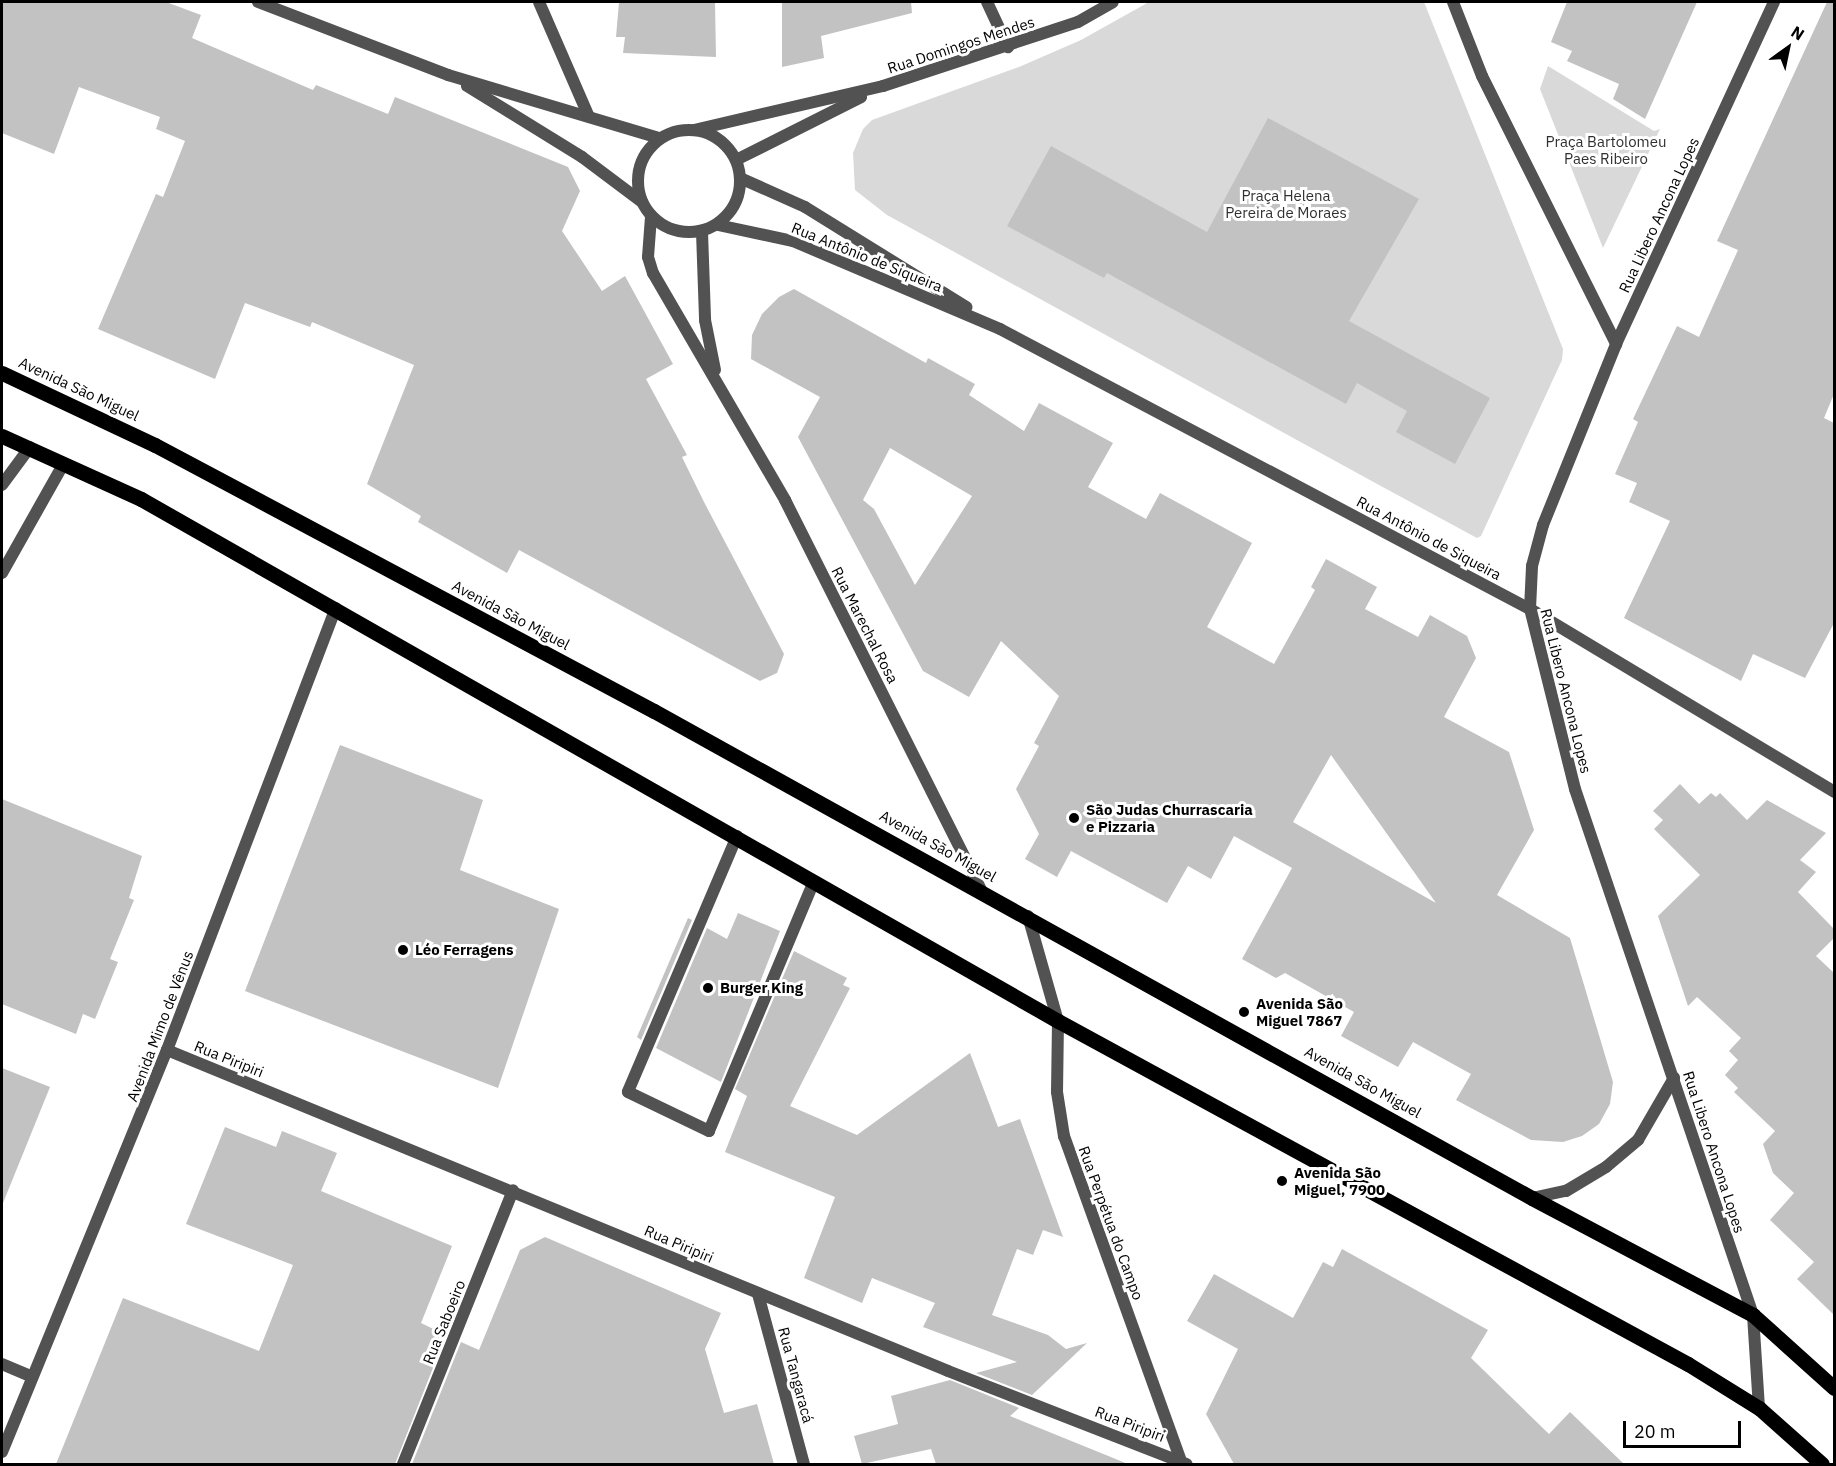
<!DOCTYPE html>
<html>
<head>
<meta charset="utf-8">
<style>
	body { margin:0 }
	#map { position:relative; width:1836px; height:1466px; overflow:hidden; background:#fff; font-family:"IBM Plex Sans",sans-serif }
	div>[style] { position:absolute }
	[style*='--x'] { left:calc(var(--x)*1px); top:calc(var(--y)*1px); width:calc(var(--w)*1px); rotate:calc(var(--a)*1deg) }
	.green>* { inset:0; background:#d9d9d9 }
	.building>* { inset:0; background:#c2c2c2 }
	.service>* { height:12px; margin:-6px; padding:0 6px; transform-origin:6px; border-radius:6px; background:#525252 }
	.minor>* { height:12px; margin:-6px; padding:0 6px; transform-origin:6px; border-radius:6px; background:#525252 }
	.minor>.ring { margin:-6px; padding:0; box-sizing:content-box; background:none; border:12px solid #525252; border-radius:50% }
	.primary>* { height:15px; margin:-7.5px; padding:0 7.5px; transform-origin:7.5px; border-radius:7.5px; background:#000 }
	.dots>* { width:16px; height:16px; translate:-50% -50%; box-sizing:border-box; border:3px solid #fff; border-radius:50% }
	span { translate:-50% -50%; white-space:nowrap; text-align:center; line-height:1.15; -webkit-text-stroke:6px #fff; paint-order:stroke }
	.street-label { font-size:15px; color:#000 }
	.park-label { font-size:15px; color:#303030 }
	.poi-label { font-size:15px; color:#000; font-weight:700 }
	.left { translate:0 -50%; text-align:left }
	.frame { position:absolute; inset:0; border:3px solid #000; pointer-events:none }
	.north { position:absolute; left:1758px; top:18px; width:60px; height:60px; -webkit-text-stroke:4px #fff; paint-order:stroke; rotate:33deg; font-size:16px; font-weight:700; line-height:24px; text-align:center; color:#000 }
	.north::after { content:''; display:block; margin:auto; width:21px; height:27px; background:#000; clip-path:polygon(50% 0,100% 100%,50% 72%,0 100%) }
	.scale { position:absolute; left:1623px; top:1421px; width:118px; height:27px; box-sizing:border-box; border:3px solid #000; border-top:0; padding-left:8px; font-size:18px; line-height:21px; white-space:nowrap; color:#000; -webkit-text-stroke:4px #fff; paint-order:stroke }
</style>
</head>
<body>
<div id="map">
	<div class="green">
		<div style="clip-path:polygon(1149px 2px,1424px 2px,1563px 349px,1562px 360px,1481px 536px,1477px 538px,1379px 485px,887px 215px,855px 190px,853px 153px,863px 129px,872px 120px,1019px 67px,1081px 40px)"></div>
		<div style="clip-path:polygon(1548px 66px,1654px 131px,1660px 129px,1603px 248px,1540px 89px)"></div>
	</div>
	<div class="building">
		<div style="clip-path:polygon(2px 2px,166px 2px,201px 15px,192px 38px,278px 75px,313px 90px,316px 85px,388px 114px,395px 97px,568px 167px,580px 191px,562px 231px,602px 291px,625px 276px,673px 364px,646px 379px,687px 455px,682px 457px,704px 502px,784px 654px,777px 673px,760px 681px,519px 550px,507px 573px,418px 522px,421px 516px,367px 484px,414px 365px,312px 322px,310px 327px,245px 303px,215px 379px,98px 329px,156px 194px,163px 197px,185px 141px,156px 129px,160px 117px,79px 87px,54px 154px,2px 133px)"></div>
		<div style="clip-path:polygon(619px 2px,715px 2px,716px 57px,623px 53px,625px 37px,616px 37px)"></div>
		<div style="clip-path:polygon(782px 2px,911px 2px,912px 13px,821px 36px,824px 58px,782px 67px)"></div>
		<div style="clip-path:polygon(1567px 2px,1697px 2px,1645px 119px,1613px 99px,1619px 84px,1567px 61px,1572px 51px,1551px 42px)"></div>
		<div style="clip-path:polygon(1827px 2px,1834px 2px,1834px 394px,1824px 418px,1834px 423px,1834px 623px,1805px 678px,1753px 654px,1741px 681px,1624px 618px,1670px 521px,1629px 502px,1637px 483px,1615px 474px,1638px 422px,1633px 419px,1677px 326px,1699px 337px,1738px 250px,1717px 241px)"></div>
		<div style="clip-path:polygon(1268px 118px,1419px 199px,1349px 321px,1490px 398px,1455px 464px,1396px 432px,1407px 411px,1357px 383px,1346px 404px,1107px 273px,1104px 278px,1007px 226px,1051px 146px,1207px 232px)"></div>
		<div style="clip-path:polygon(evenodd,794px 289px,926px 363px,928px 358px,975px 384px,969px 395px,1024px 431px,1039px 403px,1113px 443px,1088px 487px,1146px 519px,1160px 493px,1252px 543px,1207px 627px,1274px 664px,1315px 590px,1311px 587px,1326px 559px,1377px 587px,1365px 609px,1418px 637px,1430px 615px,1467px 636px,1476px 658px,1444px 717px,1509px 752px,1534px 830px,1497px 895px,1570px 938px,1613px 1082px,1610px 1104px,1599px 1124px,1582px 1136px,1563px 1142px,1531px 1140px,1456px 1100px,1471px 1074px,1413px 1042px,1398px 1067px,1341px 1036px,1354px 1012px,1285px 973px,1276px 978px,1242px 959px,1292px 868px,1234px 836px,1211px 879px,1188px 866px,1167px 903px,1071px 851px,1057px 877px,1025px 859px,1039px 834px,1016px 789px,1039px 746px,1034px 743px,1059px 696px,1001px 641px,969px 697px,923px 671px,798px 437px,820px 397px,751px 359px,752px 335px,762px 314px,779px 297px,794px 289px,890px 448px,972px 496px,915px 585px,874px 509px,863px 500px,890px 448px,794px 289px,1331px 755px,1436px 903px,1293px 822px,1331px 755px)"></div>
		<div style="clip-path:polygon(340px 745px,483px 800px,460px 870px,559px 909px,498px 1088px,245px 991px)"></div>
		<div style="clip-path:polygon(1680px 784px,1699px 804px,1711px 793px,1716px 797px,1720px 793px,1747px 820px,1767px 800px,1826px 833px,1800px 860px,1816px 872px,1798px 892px,1834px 929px,1834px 938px,1816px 956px,1834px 973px,1834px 1315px,1797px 1279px,1814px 1262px,1770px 1220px,1794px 1193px,1773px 1173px,1763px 1144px,1775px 1131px,1734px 1092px,1738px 1088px,1725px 1075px,1738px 1060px,1729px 1051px,1741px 1038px,1697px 997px,1688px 1006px,1658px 916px,1700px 875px,1654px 829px,1663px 820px,1653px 811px)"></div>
		<div style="clip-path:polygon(2px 799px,142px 856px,129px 898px,134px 900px,110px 959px,118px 962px,95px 1019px,83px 1014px,76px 1034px,2px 1004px)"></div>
		<div style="clip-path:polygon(738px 913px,780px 931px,721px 1082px,656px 1048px,707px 928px,727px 939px)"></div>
		<div style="clip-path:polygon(688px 918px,692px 920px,641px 1040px,637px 1037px)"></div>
		<div style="clip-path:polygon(794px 951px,847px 978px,843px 985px,850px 988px,790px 1106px,857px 1135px,970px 1053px,998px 1127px,1020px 1119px,1063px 1237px,1043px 1230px,1033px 1255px,1017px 1249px,992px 1315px,1048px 1335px,1066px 1349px,1087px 1343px,1032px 1395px,976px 1373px,1017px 1362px,923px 1327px,935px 1303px,872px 1278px,862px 1303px,804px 1278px,835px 1197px,725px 1152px,747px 1096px,735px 1089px)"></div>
		<div style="clip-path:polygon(2px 1068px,50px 1087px,3px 1203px,2px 1203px)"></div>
		<div style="clip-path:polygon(225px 1127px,276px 1147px,282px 1131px,337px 1153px,321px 1191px,452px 1246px,421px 1323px,446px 1335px,395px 1464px,56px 1464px,123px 1298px,259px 1351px,293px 1265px,186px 1224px)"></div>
		<div style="clip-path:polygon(545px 1237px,721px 1313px,705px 1349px,724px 1413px,757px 1404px,774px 1464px,412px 1464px,461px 1342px,479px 1350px,520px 1250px)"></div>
		<div style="clip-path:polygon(1342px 1249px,1488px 1330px,1471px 1358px,1549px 1434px,1570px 1412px,1624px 1464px,1234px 1464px,1206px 1414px,1238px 1349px,1187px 1321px,1214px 1274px,1293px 1318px,1323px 1262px,1333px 1267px)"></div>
		<div style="clip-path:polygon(950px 1380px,1019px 1408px,1010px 1416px,1128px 1464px,936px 1464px,931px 1449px,862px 1464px,854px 1436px,898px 1424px,891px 1396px)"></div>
	</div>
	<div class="service">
		<div style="--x:2;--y:485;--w:47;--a:-53.6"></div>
		<div style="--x:2;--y:573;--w:126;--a:-60.6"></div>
		<div style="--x:737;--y:836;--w:278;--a:113.1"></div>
		<div style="--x:628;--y:1092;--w:90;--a:25.7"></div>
		<div style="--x:709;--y:1131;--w:271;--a:-67.2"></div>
	</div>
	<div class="minor">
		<div style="--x:258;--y:2;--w:204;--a:21"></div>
		<div style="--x:448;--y:75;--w:221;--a:16.6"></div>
		<div style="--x:539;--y:2;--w:125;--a:66.5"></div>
		<div style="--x:987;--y:2;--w:50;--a:65"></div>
		<div style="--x:1453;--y:2;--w:79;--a:68.6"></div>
		<div style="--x:1482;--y:76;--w:300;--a:63.4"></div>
		<div style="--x:467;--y:86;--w:135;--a:31.7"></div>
		<div style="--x:582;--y:157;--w:75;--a:36.9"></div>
		<div class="ring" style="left:638px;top:130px;width:90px;height:90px"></div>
		<div style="--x:694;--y:130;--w:194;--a:-13.1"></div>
		<div style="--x:883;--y:86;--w:205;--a:-18.2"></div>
		<div style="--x:1078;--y:22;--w:40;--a:-29.7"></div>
		<div style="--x:736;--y:160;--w:140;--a:-26.7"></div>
		<div style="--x:740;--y:178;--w:71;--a:24"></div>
		<div style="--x:805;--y:207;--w:190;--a:31.8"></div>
		<div style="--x:651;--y:217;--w:40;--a:94.3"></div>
		<div style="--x:648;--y:257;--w:17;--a:73"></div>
		<div style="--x:653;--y:273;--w:263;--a:59.8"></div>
		<div style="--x:785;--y:500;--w:436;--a:63.3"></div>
		<div style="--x:718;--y:225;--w:77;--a:12"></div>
		<div style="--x:793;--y:241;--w:225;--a:23"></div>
		<div style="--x:1000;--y:329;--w:599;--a:27.85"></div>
		<div style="--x:1530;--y:609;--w:355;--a:31"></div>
		<div style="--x:702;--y:232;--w:88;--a:88"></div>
		<div style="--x:705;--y:320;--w:51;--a:78.7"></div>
		<div style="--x:1028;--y:916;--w:109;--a:74.1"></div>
		<div style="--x:1058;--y:1021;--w:71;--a:90.8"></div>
		<div style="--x:1057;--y:1092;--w:45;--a:81"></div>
		<div style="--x:1064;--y:1136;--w:348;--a:70.2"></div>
		<div style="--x:167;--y:1050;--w:844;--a:22.34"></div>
		<div style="--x:948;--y:1371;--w:256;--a:21.3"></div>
		<div style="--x:1532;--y:1198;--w:35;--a:-12"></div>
		<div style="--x:1566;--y:1191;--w:47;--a:-31"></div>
		<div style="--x:1606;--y:1167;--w:42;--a:-40.2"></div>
		<div style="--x:1638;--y:1140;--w:72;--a:-59.9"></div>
		<div style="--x:758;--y:1294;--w:176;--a:74.9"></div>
		<div style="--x:2;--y:1364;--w:33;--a:23"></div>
		<div style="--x:1759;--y:1408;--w:93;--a:-93.7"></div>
		<div style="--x:1753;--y:1315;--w:555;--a:-108.7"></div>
		<div style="--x:1575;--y:789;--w:186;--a:-104"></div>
		<div style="--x:1530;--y:609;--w:43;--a:-87.3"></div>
		<div style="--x:1532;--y:566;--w:42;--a:-75"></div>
		<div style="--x:1543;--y:525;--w:195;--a:-68"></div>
		<div style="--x:1616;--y:344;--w:377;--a:-65.2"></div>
		<div style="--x:2;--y:1452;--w:435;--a:-67.7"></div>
		<div style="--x:167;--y:1050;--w:473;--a:-69.1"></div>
		<div style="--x:403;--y:1464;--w:295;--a:-68.1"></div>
	</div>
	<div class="primary">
		<div style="--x:2;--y:373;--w:169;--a:25.2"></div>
		<div style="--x:155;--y:445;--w:565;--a:28.06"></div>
		<div style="--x:654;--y:711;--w:1004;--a:29.02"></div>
		<div style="--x:1532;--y:1198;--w:250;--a:27.9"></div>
		<div style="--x:1753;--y:1315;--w:109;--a:42"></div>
		<div style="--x:2;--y:436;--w:153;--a:24.4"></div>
		<div style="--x:141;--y:499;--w:1055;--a:29.65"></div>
		<div style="--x:1058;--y:1021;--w:717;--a:28.57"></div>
		<div style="--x:1688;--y:1364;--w:84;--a:31.8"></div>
		<div style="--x:1759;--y:1408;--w:84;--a:41.6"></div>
	</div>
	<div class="dots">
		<div style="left:1074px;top:818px;background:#000"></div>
		<div style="left:403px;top:950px;background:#000"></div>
		<div style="left:708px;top:988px;background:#000"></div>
		<div style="left:1244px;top:1012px;background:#000"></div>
		<div style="left:1282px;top:1181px;background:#000"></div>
	</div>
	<div class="street-label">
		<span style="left:961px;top:45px;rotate:-18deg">Rua Domingos Mendes</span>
		<span style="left:1659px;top:215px;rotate:-65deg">Rua Libero Ancona Lopes</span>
		<span style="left:867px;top:257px;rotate:22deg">Rua Antônio de Siqueira</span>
		<span style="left:79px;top:389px;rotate:25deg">Avenida São Miguel</span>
		<span style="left:1429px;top:538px;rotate:28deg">Rua Antônio de Siqueira</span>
		<span style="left:511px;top:615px;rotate:28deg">Avenida São Miguel</span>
		<span style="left:865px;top:625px;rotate:63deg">Rua Marechal Rosa</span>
		<span style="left:1566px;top:691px;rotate:76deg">Rua Libero Ancona Lopes</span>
		<span style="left:938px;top:846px;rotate:29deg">Avenida São Miguel</span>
		<span style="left:160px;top:1026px;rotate:-69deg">Avenida Mimo de Vênus</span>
		<span style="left:229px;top:1059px;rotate:22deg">Rua Piripiri</span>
		<span style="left:1363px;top:1082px;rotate:29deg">Avenida São Miguel</span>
		<span style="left:1714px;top:1152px;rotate:72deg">Rua Libero Ancona Lopes</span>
		<span style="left:1111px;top:1223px;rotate:70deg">Rua Perpétua do Campo</span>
		<span style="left:679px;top:1244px;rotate:23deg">Rua Piripiri</span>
		<span style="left:444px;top:1322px;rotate:-68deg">Rua Saboeiro</span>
		<span style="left:796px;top:1375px;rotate:75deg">Rua Tangaracá</span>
		<span style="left:1130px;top:1424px;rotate:21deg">Rua Piripiri</span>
	</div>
	<div class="park-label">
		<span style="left:1606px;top:150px">Praça Bartolomeu<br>Paes Ribeiro</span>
		<span style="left:1286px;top:204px">Praça Helena<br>Pereira de Moraes</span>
	</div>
	<div class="poi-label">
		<span class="left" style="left:1086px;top:818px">São Judas Churrascaria<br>e Pizzaria</span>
		<span class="left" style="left:415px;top:950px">Léo Ferragens</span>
		<span class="left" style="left:720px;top:988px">Burger King</span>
		<span class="left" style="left:1256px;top:1012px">Avenida São<br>Miguel 7867</span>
		<span class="left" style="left:1294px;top:1181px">Avenida São<br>Miguel, 7900</span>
	</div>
	<div class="frame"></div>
	<div class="north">N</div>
	<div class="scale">20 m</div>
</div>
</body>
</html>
